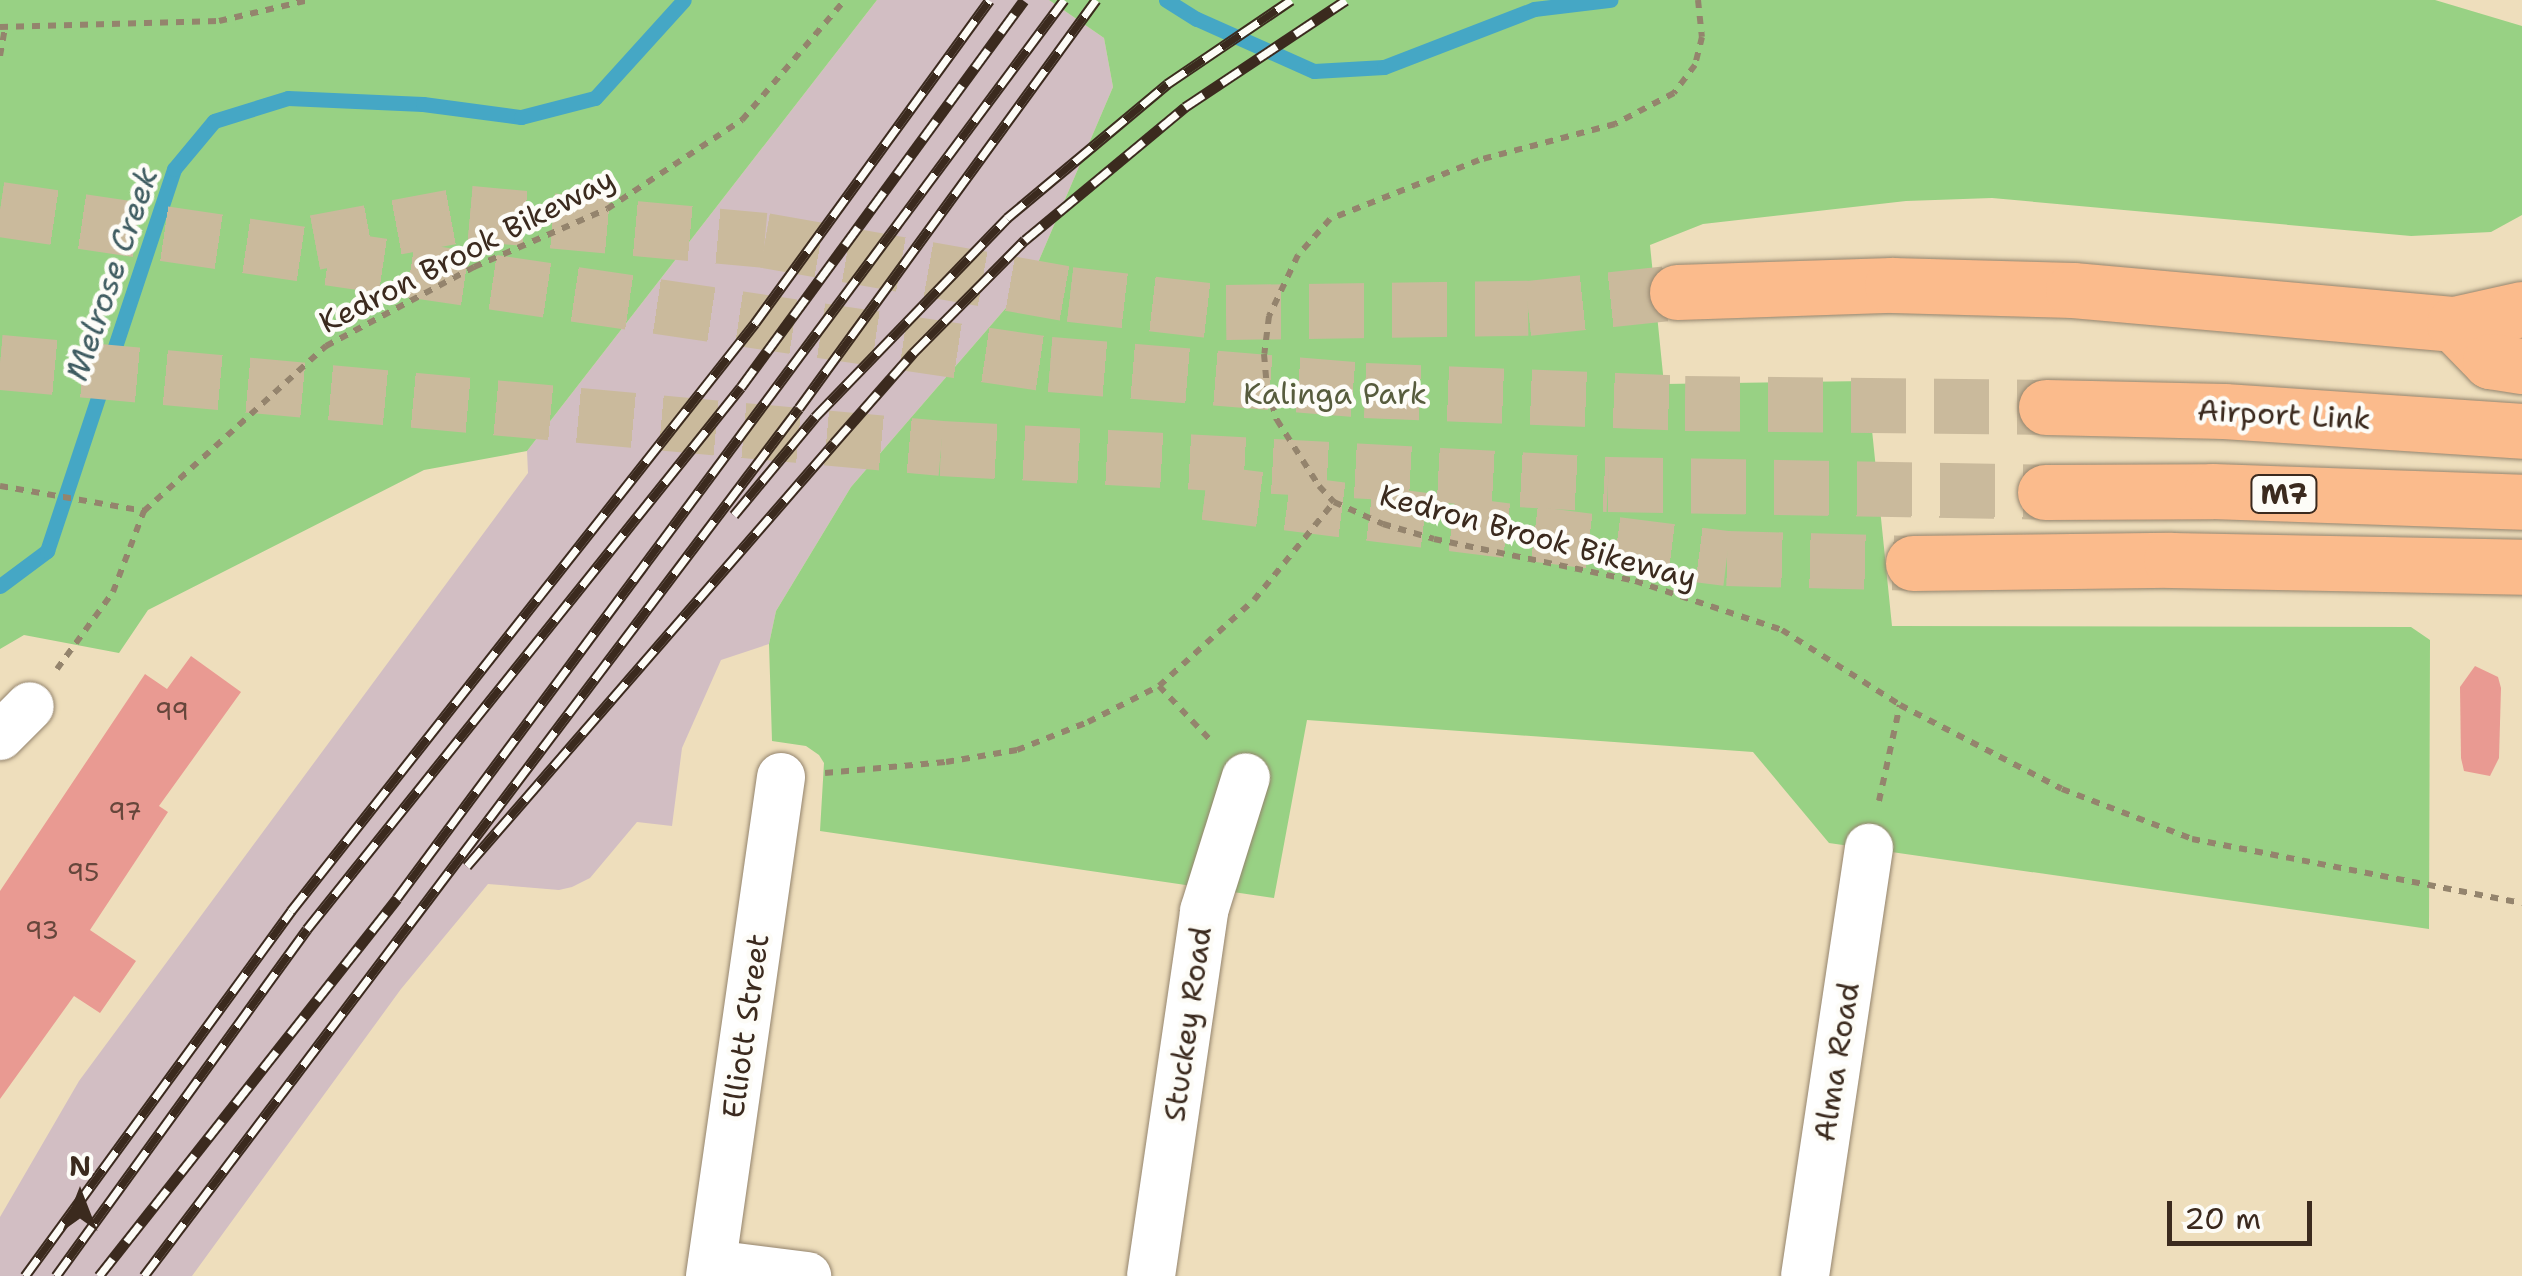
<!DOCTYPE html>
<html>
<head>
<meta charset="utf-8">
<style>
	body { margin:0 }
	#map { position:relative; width:2522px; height:1276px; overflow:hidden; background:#eedebc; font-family:"Shantell Sans",sans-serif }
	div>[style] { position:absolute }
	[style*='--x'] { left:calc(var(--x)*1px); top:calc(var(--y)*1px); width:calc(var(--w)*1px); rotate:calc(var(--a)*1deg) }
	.industrial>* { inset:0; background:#d2bec3 }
	.green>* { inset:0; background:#98d184 }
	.stream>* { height:15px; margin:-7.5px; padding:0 7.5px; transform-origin:7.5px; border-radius:7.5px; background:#45a7c5 }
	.building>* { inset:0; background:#e99a92 }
	.motorway-tunnel>* { height:55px; margin-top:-27.5px; transform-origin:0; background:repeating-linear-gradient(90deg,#caba9c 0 55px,transparent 0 83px) }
	.path>* { height:6px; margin-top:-3px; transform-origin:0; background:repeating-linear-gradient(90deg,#94846d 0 8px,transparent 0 16px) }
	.roads { filter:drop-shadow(0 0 2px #94846d) drop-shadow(0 0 2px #94846d) }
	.minor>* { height:48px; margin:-24px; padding:0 24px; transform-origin:24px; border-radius:24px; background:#fff }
	.motorway>* { height:55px; margin:-27.5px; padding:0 27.5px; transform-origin:27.5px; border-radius:27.5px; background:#fbbb8c }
	.rail>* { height:11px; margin-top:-5.5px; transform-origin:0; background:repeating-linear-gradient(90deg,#fdfcf7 0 22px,#3b2a1e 0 44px); box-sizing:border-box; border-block:2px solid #3b2a1e }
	span { translate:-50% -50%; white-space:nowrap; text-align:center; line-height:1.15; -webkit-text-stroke:9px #fdfcf7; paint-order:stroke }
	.number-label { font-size:25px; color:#66463b }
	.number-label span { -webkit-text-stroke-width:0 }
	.shield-label span { padding:2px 8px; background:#fdfcf7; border:2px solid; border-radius:8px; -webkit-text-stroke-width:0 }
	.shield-label { font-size:28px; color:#3b2a1e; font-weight:700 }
	.street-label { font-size:30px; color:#3b2a1e }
	.park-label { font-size:30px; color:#575c3d }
	.water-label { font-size:32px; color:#3f5c61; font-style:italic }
	.north { position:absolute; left:30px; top:1146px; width:100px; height:100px; -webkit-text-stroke:8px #fdfcf7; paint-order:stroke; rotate:0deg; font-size:28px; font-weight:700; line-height:40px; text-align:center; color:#3b2a1e }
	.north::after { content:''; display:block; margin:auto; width:35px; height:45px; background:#3b2a1e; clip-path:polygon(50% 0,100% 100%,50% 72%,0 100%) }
	.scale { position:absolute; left:2167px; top:1201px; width:145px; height:45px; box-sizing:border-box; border:5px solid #3b2a1e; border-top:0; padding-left:12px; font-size:30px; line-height:35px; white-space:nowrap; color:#3b2a1e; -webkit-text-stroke:8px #fdfcf7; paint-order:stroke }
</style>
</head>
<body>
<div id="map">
	<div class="industrial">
		<div style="clip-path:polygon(877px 0,1049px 0,1104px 38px,1113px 87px,1031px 279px,851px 487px,776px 611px,769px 644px,721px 660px,682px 748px,672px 826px,637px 822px,590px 878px,572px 887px,559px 890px,488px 884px,401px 989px,192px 1276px,0 1276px,0 1217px,79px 1081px,528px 473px,527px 451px)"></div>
	</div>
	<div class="green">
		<div style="clip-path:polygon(0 0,877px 0,527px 451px,424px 470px,148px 610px,119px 653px,24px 635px,0 649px)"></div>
		<div style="clip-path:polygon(1049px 0,2435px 0,2522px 26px,2522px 215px,2491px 232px,2411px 236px,1992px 198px,1906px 201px,1703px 224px,1650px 245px,1664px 384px,1867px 381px,1892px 626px,2411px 627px,2430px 640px,2429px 929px,1829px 843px,1753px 752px,1307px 720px,1274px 898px,820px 831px,824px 763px,819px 755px,806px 746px,772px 741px,769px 644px,776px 611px,851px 487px,1031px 279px,1113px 87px,1104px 38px)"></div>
	</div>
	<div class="stream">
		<div style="--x:1166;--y:0;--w:36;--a:32"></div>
		<div style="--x:1197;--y:19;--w:128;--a:24"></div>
		<div style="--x:1314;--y:71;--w:70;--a:-3.3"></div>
		<div style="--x:1384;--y:67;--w:161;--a:-21.1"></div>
		<div style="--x:1534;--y:9;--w:77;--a:-6.8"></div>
		<div style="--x:0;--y:586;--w:59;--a:-36.7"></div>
		<div style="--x:47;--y:551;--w:403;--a:-71.6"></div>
		<div style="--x:174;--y:169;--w:62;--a:-50.2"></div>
		<div style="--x:214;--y:121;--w:77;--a:-17.3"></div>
		<div style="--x:288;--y:98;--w:135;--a:2.5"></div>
		<div style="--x:423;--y:104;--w:99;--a:7.6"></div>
		<div style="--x:521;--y:117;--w:76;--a:-14.4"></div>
		<div style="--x:595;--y:98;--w:132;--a:-47.8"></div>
	</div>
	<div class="building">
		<div style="clip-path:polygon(191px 656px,241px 692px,159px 806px,168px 812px,90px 930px,136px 961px,100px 1013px,74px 996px,0 1099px,0 891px,145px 674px,167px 689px)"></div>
		<div style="clip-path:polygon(2475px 666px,2498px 677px,2501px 688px,2499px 758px,2490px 776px,2464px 771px,2461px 758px,2460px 687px)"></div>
	</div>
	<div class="motorway-tunnel">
		<div style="--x:0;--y:209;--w:1061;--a:8.4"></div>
		<div style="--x:1050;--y:364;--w:316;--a:4.7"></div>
		<div style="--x:1365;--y:390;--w:320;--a:2.3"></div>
		<div style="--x:1685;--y:403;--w:361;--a:0.6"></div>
		<div style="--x:315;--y:242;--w:158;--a:-10.6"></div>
		<div style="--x:470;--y:213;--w:296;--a:5.2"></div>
		<div style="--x:765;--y:240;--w:310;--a:10"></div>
		<div style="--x:1070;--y:294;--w:157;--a:6.6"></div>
		<div style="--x:1226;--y:312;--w:302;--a:-0.8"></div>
		<div style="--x:1528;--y:308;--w:150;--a:-6.1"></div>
		<div style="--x:0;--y:362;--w:945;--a:5.22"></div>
		<div style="--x:941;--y:448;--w:668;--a:3.09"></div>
		<div style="--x:1608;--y:484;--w:437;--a:1"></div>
		<div style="--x:1205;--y:492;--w:526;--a:7.21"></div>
		<div style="--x:1727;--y:558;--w:186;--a:1.5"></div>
	</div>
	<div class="path">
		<div style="--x:1698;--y:0;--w:37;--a:84"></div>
		<div style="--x:1702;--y:37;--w:29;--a:104"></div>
		<div style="--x:1695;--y:65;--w:35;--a:127"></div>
		<div style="--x:1674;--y:93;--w:67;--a:152.3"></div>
		<div style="--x:1615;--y:124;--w:141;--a:165.2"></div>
		<div style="--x:1479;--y:160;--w:160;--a:158.4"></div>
		<div style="--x:1330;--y:219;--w:48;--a:131.6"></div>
		<div style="--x:1298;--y:255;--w:68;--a:115.4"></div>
		<div style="--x:1269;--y:316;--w:38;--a:97"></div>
		<div style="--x:1264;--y:354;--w:34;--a:85"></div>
		<div style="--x:1267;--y:388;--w:34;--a:73"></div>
		<div style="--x:1277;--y:420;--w:78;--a:57.5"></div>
		<div style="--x:1319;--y:486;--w:22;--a:47"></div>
		<div style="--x:1334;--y:502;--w:54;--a:24.2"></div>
		<div style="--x:1383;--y:524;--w:53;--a:16.4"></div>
		<div style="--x:1434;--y:539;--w:205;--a:11.8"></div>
		<div style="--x:1635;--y:581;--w:155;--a:18.4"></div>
		<div style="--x:1782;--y:630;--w:140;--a:32.4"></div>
		<div style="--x:1900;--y:705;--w:182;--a:27.4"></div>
		<div style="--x:2062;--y:789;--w:139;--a:21"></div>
		<div style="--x:2192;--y:839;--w:336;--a:11"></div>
		<div style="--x:0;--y:27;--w:219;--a:-1.6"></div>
		<div style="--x:219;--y:21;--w:92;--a:-13.1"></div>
		<div style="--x:0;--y:56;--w:27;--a:-80"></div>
		<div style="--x:0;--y:486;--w:146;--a:9.8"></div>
		<div style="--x:57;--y:669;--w:95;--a:-54"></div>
		<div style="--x:113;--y:592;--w:87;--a:-69.1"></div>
		<div style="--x:144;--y:511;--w:246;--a:-42.2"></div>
		<div style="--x:326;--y:346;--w:168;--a:-28.1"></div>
		<div style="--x:474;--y:267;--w:145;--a:-23.6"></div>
		<div style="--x:607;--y:209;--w:162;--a:-33.4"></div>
		<div style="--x:742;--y:120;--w:158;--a:-49.4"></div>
		<div style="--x:1159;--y:686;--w:79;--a:46.5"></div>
		<div style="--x:825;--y:773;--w:121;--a:-5.2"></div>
		<div style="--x:946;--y:762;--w:72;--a:-9.6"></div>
		<div style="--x:1017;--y:750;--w:76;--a:-21.5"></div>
		<div style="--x:1088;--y:722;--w:80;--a:-26.9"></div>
		<div style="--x:1159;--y:686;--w:128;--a:-42.2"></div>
		<div style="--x:1254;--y:600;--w:127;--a:-50.8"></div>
		<div style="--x:1879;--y:801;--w:98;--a:-77.7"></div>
	</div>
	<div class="roads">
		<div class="minor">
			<div style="--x:0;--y:736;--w:42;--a:-45"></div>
			<div style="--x:712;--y:1264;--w:96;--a:7.2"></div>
			<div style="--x:710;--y:1276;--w:504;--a:-81.9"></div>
			<div style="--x:1151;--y:1276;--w:369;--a:-81.7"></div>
			<div style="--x:1204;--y:911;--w:140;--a:-72.6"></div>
			<div style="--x:1805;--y:1276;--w:433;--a:-81.5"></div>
		</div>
		<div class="motorway">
			<div style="--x:1677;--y:292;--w:215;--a:-1.9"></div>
			<div style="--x:1892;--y:285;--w:181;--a:1.6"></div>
			<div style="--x:2073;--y:290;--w:383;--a:5.1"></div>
			<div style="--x:2454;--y:324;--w:70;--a:-12.4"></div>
			<div style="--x:2454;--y:324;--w:52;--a:45.8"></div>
			<div style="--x:2490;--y:361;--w:32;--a:9"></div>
			<div style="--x:2046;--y:407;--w:178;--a:1.3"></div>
			<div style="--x:2224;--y:411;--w:299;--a:3.8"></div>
			<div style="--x:2045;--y:492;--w:167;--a:-0.3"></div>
			<div style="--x:2212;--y:491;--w:310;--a:2"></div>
			<div style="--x:1913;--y:563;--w:258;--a:-0.7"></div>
			<div style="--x:2171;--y:560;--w:351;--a:1.1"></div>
		</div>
	</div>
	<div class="rail">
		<div style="--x:734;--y:515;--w:127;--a:-50.4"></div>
		<div style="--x:815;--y:417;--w:277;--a:-46"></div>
		<div style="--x:1007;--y:218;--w:209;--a:-39.9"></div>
		<div style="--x:1167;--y:84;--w:150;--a:-34.1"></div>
		<div style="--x:467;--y:866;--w:560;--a:-49.05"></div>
		<div style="--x:834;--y:443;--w:120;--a:-48.7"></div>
		<div style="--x:913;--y:353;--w:159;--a:-45.3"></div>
		<div style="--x:1025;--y:240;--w:208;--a:-39.7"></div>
		<div style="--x:1185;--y:107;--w:193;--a:-33.6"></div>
		<div style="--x:25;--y:1276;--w:452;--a:-53.9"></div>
		<div style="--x:291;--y:911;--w:749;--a:-51.72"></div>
		<div style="--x:755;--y:323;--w:399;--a:-54"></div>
		<div style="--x:56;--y:1276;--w:428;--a:-54.1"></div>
		<div style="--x:307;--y:929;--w:694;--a:-51.31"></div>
		<div style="--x:741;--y:387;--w:479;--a:-53.8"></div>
		<div style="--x:99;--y:1276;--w:481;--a:-51.7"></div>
		<div style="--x:397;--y:898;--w:1119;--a:-53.4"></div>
		<div style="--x:144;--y:1276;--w:1087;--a:-52.96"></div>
		<div style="--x:799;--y:408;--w:505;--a:-53.95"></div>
	</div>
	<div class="number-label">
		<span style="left:172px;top:711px">99</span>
		<span style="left:125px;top:811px">97</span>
		<span style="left:83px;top:872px">95</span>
		<span style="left:42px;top:930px">93</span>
	</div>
	<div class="shield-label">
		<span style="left:2284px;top:494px">M7</span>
	</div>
	<div class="street-label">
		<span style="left:467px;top:251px;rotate:-27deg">Kedron Brook Bikeway</span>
		<span style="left:2284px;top:415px;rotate:3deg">Airport Link</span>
		<span style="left:1538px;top:537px;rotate:15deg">Kedron Brook Bikeway</span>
		<span style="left:1188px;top:1024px;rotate:-82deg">Stuckey Road</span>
		<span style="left:746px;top:1026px;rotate:-82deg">Elliott Street</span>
		<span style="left:1837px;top:1062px;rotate:-81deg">Alma Road</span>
	</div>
	<div class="park-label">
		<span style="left:1335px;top:394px">Kalinga Park</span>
	</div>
	<div class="water-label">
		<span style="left:112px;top:274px;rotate:-71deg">Melrose Creek</span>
	</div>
	<div class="north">N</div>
	<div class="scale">20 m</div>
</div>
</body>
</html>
